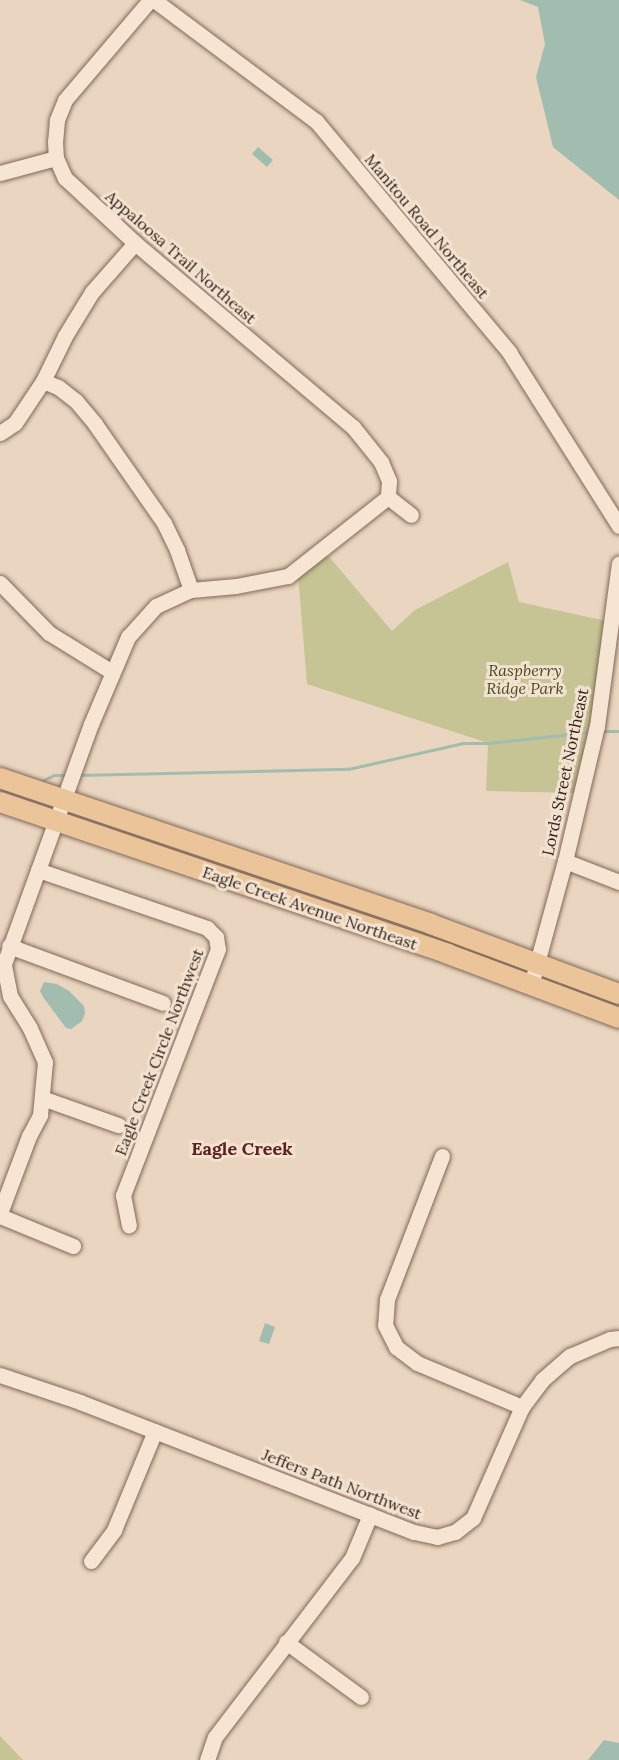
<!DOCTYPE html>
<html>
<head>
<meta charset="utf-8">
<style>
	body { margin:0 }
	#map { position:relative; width:619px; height:1760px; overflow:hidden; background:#ead6c0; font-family:Lora,serif }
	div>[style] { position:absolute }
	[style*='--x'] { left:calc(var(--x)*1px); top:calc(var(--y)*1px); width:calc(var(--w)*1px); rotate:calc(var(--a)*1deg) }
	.green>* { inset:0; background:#c6c495 }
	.water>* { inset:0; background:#a2bcb0 }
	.stream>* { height:3px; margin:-1.5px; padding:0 1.5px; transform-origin:1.5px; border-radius:1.5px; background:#a2bcb0 }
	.roads { filter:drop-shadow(0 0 2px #816859) drop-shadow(0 0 2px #816859) }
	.minor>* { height:15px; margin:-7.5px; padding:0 7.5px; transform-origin:7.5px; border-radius:7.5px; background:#f5e5d2 }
	.major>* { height:20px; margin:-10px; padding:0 10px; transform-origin:10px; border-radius:10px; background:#ebc49a }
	span { translate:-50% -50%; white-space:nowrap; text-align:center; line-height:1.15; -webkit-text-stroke:6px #f2e2cf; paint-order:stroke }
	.street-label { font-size:16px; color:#32231d }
	.park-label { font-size:16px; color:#494d25; font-style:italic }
	.neighbourhood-label { font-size:18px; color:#5b2220; font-weight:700 }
</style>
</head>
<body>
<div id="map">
	<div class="green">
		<div style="clip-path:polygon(326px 553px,392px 631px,415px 610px,508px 562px,519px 602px,611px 622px,581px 793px,486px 791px,488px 743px,307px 684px,298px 575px)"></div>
		<div style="clip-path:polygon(0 1736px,23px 1760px,0 1760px)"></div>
	</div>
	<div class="water">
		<div style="clip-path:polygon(520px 0,619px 0,619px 200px,553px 147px,536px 77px,545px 44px,538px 7px)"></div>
		<div style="clip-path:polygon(258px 147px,273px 160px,267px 167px,252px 154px)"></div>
		<div style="clip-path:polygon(44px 982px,57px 984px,69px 991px,84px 1006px,85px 1014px,82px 1021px,71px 1029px,66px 1028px,43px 997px,40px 991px)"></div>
		<div style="clip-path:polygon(265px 1323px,275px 1327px,269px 1344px,259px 1341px)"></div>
		<div style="clip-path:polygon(604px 1740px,619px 1743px,619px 1760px,588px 1760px)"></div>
	</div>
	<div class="stream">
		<div style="--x:600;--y:731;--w:19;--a:0"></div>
		<div style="--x:78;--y:775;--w:270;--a:-1.3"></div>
		<div style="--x:348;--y:769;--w:118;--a:-12.7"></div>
		<div style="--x:463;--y:743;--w:25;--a:0"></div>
		<div style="--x:488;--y:743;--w:103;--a:-6.2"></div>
		<div style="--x:38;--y:783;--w:18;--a:-27"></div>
		<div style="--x:54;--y:775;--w:12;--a:0"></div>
	</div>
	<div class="roads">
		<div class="minor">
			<div style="--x:150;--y:0;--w:131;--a:130.4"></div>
			<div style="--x:65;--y:100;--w:22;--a:112"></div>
			<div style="--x:57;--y:120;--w:21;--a:95"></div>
			<div style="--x:55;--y:141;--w:17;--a:87"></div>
			<div style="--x:56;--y:158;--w:22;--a:66"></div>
			<div style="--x:65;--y:178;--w:96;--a:42.9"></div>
			<div style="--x:135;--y:243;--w:285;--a:40.2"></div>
			<div style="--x:353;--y:427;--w:45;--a:51.3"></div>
			<div style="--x:381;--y:462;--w:21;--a:67"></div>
			<div style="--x:389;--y:481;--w:16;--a:94"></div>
			<div style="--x:388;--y:497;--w:29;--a:38"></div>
			<div style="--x:154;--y:0;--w:202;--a:36.8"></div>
			<div style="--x:316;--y:121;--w:301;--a:50.1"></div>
			<div style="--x:509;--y:352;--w:206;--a:57.7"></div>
			<div style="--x:0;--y:173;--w:58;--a:-15"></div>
			<div style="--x:43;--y:381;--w:16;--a:22"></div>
			<div style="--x:58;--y:387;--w:23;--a:38"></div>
			<div style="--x:76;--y:401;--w:30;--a:50"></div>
			<div style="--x:95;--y:424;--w:121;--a:55.1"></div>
			<div style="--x:164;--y:523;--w:30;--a:64"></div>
			<div style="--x:177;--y:550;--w:42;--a:70.7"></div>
			<div style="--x:0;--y:433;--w:18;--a:-34"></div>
			<div style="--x:15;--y:423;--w:50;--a:-56.3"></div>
			<div style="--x:43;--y:381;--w:50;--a:-63.9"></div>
			<div style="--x:65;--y:336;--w:52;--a:-58.5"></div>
			<div style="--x:92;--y:292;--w:65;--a:-48.7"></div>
			<div style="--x:0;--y:583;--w:70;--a:45.6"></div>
			<div style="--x:49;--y:633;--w:74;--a:31.8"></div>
			<div style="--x:565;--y:861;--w:58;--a:21.3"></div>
			<div style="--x:38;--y:870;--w:179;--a:18.9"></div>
			<div style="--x:207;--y:928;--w:13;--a:45"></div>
			<div style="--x:216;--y:937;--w:12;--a:81"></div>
			<div style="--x:218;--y:949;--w:264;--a:111.1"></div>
			<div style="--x:123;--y:1195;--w:31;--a:79"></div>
			<div style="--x:9;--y:946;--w:164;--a:20.3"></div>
			<div style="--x:531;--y:985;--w:129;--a:-74.7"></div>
			<div style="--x:565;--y:861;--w:139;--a:-76.7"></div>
			<div style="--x:597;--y:726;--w:164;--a:-82.3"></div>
			<div style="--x:42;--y:1098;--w:81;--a:19.6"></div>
			<div style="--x:442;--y:1156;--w:153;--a:111"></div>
			<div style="--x:387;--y:1299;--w:26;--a:94"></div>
			<div style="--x:385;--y:1325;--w:25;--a:63"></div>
			<div style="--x:396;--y:1347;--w:26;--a:37"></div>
			<div style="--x:417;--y:1363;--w:114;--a:22.7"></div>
			<div style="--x:0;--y:1213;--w:82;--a:-69.4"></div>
			<div style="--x:29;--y:1136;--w:24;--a:-62"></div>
			<div style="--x:40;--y:1115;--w:53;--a:-84.6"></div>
			<div style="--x:45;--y:1062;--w:37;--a:-114"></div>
			<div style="--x:30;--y:1028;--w:38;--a:-122"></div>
			<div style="--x:10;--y:996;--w:33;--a:-101"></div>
			<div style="--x:4;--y:964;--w:255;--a:-70.1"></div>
			<div style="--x:91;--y:724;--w:95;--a:-67"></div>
			<div style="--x:128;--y:637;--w:42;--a:-47.9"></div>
			<div style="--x:156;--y:606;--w:38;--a:-25"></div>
			<div style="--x:191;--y:590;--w:45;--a:-5.1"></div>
			<div style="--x:236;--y:586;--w:53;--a:-10.9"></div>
			<div style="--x:288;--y:576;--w:127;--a:-38.3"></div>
			<div style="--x:0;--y:1216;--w:79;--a:22.3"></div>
			<div style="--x:0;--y:1375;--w:84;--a:18.6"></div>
			<div style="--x:80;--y:1402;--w:358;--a:21.3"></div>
			<div style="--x:414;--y:1532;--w:24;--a:12"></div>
			<div style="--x:437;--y:1537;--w:19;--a:-16"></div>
			<div style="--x:455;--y:1532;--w:23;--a:-38"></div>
			<div style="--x:473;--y:1518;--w:121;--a:-66.2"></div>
			<div style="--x:522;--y:1407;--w:34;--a:-53"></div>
			<div style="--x:542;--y:1380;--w:37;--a:-41"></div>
			<div style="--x:570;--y:1356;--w:43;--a:-23"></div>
			<div style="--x:610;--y:1339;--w:9;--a:-6"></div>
			<div style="--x:91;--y:1561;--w:39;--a:-53"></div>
			<div style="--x:114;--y:1530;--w:107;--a:-67.5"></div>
			<div style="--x:286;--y:1642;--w:93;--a:36.3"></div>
			<div style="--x:207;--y:1760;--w:24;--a:-71"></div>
			<div style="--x:215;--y:1737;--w:225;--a:-52.6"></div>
			<div style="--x:352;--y:1558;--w:47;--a:-67.3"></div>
		</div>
		<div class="major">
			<div style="--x:0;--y:778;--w:455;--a:18.7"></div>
			<div style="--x:431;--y:924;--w:201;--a:20.4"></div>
			<div style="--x:0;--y:802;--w:473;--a:18.7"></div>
			<div style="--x:448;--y:954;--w:183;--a:20.5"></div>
		</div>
	</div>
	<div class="street-label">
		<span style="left:427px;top:226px;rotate:50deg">Manitou Road Northeast</span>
		<span style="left:181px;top:257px;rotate:41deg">Appaloosa Trail Northeast</span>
		<span style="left:565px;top:772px;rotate:-78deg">Lords Street Northeast</span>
		<span style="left:310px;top:908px;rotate:19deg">Eagle Creek Avenue Northeast</span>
		<span style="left:159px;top:1052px;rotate:-69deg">Eagle Creek Circle Northwest</span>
		<span style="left:342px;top:1484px;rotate:21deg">Jeffers Path Northwest</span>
	</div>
	<div class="park-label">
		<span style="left:525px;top:679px">Raspberry<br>Ridge Park</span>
	</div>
	<div class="neighbourhood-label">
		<span style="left:242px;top:1149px">Eagle Creek</span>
	</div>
</div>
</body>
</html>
